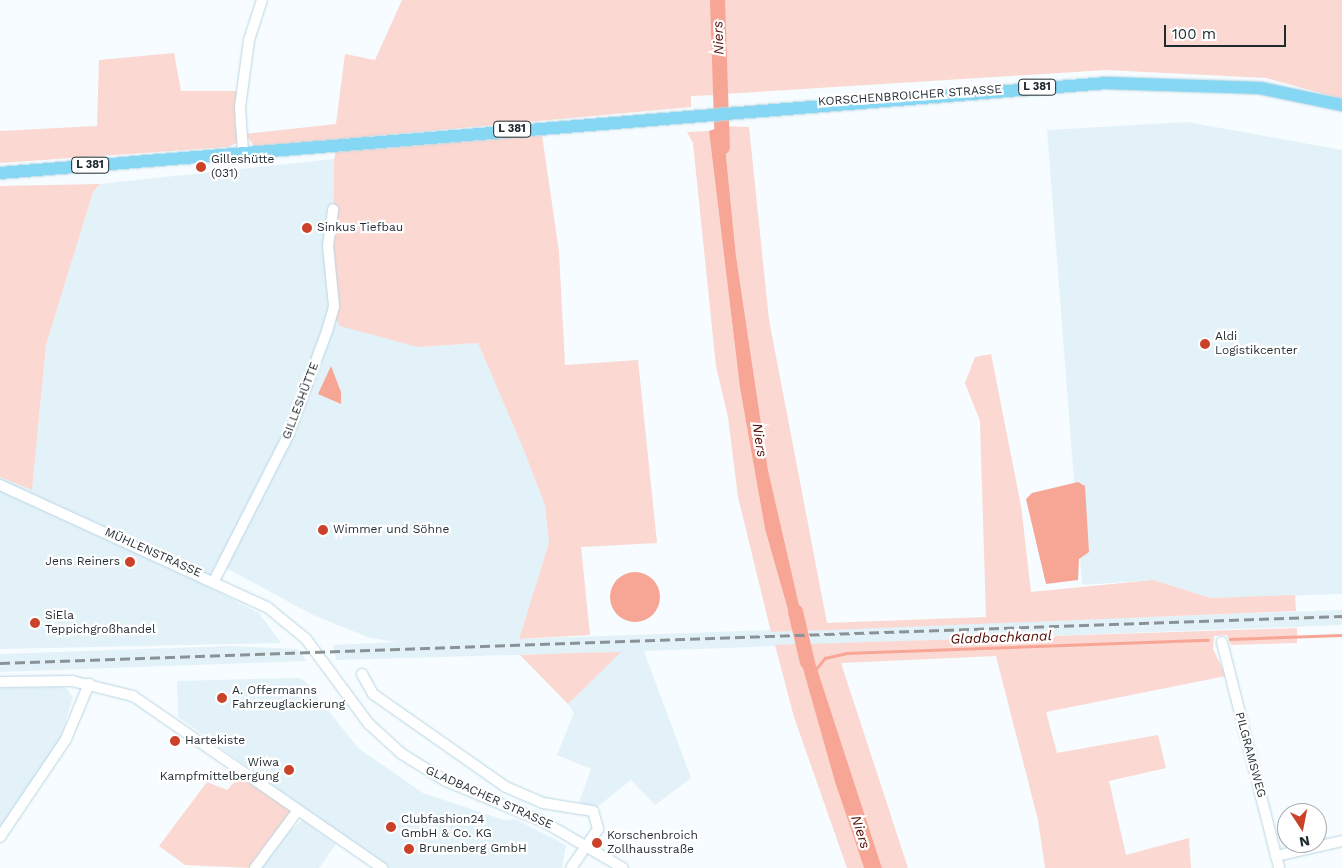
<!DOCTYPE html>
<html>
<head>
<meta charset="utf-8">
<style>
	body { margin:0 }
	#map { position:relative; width:1342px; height:868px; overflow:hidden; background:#f6fcff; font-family:"Work Sans",sans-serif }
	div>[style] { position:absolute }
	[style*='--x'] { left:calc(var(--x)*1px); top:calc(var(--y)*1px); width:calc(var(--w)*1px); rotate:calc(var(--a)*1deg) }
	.built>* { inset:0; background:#e3f2f9 }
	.green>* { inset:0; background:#fbd8d1 }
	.water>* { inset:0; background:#f7a695 }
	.round { border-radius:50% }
	.stream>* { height:2.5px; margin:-1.25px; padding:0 1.25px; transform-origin:1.25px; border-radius:1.25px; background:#f7a695 }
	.river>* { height:15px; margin:-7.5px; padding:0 7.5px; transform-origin:7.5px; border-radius:7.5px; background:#f7a695 }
	.roads { filter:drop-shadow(0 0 1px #b9d6e3) drop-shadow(0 0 1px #b9d6e3) }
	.minor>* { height:10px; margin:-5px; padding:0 5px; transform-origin:5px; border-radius:5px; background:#fff }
	.major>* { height:12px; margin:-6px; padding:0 6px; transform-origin:6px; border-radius:6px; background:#86d7f3 }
	.rail>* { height:2.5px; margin-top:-1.25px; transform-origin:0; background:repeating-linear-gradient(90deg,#8a9296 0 10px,transparent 0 15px) }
	.dots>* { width:14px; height:14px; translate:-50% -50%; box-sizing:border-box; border:2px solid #fff; border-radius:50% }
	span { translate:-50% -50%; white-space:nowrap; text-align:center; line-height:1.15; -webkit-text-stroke:4.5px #fff; paint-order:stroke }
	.shield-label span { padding:1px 4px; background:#fff; border:1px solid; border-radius:4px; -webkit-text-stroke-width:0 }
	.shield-label { font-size:11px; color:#1f2a2f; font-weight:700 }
	.street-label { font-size:12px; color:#1f2a2f }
	.poi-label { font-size:12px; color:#1f2a2f }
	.left { translate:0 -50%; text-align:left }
	.right { translate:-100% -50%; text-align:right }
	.water-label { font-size:14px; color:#520b02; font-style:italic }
	.north { position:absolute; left:1277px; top:803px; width:50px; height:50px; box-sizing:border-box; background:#fff; border:1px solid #a5aaac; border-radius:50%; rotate:169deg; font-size:14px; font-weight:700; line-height:20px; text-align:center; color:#1f2a2f }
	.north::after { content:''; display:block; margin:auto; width:18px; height:22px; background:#cc4129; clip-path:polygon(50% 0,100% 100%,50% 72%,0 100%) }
	.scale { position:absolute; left:1164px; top:25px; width:122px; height:22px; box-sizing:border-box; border:2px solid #1f2a2f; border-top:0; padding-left:6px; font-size:15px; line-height:18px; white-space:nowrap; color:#1f2a2f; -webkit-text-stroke:4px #fff; paint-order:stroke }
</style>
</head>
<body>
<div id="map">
	<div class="built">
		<div style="clip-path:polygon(1187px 122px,1342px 150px,1342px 594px,1211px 598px,1153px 580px,1082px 585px,1047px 130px)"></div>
		<div style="clip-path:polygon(334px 159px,334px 263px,418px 347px,478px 343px,523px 448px,545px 505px,549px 543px,519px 639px,1342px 610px,1342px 625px,644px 651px,691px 778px,655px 805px,631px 780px,596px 808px,579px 803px,591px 769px,557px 755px,574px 713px,568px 704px,620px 652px,336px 660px,333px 645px,397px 642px,370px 638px,313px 615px,217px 563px,207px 586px,259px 613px,281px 643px,0 649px,0 477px,32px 489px,46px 345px,93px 192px,100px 184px)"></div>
		<div style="clip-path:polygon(231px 646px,297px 649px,307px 661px,0 672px,0 654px)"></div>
		<div style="clip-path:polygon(299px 678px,306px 682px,358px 748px,423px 793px,504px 820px,515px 819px,566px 845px,562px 868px,388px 868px,178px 717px,177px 681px)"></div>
		<div style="clip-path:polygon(65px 687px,73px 697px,55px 756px,0 832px,0 688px)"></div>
		<div style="clip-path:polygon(303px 820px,336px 844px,319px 868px,260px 868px,282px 836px)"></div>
	</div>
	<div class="green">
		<div style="clip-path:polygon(402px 0,711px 0,714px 95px,691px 96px,691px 107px,255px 147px,245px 134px,336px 124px,345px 54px,375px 60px)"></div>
		<div style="clip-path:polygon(721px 0,1342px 0,1342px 99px,1266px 78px,1106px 70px,723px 94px)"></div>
		<div style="clip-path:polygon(174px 53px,181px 91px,239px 91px,235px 124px,239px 142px,228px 147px,0 163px,0 131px,97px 126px,99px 60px)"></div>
		<div style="clip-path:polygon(723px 126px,749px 127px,769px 320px,827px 623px,986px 617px,980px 421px,965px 383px,975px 357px,991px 354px,1021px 506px,1031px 592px,1153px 580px,1211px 598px,1295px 595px,1296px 611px,805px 631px,768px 470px,736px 256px)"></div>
		<div style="clip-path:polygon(709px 131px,740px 388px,765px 529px,794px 631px,771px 632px,738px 497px,728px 417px,716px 366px,693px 143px,687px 132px)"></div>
		<div style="clip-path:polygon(542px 135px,559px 252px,565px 365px,638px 360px,657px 543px,581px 547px,590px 635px,519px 639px,549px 543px,545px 505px,523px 448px,478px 343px,418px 347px,340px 326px,333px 314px,334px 159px,336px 152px)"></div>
		<div style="clip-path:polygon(100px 184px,93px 192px,46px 345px,32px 490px,0 477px,0 186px)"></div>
		<div style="clip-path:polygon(1297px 628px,1297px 643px,1231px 645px,1227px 635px,1214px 636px,1213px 649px,1226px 676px,1046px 712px,1057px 753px,1158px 735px,1166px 768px,1109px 781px,1126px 855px,1189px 838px,1191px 868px,1045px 868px,1038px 820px,996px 656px,841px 663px,908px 868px,882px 868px,809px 644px)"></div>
		<div style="clip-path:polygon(796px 644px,835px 782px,864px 868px,847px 868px,794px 717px,775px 645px)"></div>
		<div style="clip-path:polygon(621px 652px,568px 704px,520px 655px,573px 653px)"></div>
		<div style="clip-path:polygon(242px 774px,289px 807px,292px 815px,252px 868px,185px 865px,159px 846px,207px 782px,227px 790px)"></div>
	</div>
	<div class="water">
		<div style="clip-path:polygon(723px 126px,736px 256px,768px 470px,805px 631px,794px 631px,765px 529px,740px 388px,709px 131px)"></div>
		<div style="clip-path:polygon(331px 366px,341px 392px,341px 404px,318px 394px)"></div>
		<div style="clip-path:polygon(1078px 482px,1085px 486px,1089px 552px,1079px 559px,1078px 580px,1046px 584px,1026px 499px,1032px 493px)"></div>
		<div class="round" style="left:610px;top:572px;width:50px;height:50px"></div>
		<div style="clip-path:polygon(796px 644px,809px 644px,882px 868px,864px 868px,835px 782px)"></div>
	</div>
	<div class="stream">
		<div style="--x:1230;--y:639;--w:112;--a:-2"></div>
		<div style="--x:816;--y:669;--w:14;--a:-51"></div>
		<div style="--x:825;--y:658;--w:22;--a:-13"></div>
		<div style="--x:846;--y:653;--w:362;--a:-2.1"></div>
	</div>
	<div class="river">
		<div style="--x:717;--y:0;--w:147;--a:88.1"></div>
		<div style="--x:795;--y:611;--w:52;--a:76.8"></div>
	</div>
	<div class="roads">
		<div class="minor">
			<div style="--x:243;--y:151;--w:44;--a:-93.9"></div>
			<div style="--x:240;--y:107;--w:68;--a:-82.3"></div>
			<div style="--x:249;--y:40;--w:42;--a:-72"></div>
			<div style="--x:0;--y:485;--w:294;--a:24.6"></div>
			<div style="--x:267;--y:607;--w:50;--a:39.4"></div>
			<div style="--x:306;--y:639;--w:106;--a:53.5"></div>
			<div style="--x:369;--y:724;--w:45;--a:42.3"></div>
			<div style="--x:402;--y:754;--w:52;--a:31.5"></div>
			<div style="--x:446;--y:781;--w:106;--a:22.7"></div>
			<div style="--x:544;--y:822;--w:91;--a:30.2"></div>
			<div style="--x:214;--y:581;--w:163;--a:-63"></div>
			<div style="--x:288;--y:436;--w:112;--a:-69.6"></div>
			<div style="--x:327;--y:331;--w:26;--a:-74"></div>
			<div style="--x:334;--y:306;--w:60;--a:-95.7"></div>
			<div style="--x:328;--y:246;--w:37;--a:-82"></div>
			<div style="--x:1222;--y:642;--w:233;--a:75.8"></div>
			<div style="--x:362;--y:674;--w:23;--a:61"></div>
			<div style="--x:373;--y:694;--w:162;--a:35"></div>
			<div style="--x:506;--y:787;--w:40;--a:23.4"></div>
			<div style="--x:543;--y:803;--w:51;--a:9.1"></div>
			<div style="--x:593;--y:811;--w:19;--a:74"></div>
			<div style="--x:598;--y:829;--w:47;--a:124.7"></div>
			<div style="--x:0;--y:682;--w:72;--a:-0.8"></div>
			<div style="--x:72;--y:681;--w:63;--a:13.8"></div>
			<div style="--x:133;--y:696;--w:303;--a:34.6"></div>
			<div style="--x:0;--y:837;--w:118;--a:-56"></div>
			<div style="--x:66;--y:739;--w:60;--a:-67.3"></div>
			<div style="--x:1276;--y:856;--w:68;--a:-12.8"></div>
			<div style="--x:255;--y:868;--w:72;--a:-53.4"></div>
		</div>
		<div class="major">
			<div style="--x:0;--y:173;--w:1110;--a:-4.65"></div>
			<div style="--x:1106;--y:83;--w:154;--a:1.9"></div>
			<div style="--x:1260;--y:88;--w:84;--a:11.7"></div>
		</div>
	</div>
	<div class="rail">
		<div style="--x:0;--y:663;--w:1343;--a:-2.01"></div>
	</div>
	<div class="dots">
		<div style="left:201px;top:167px;background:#cc4129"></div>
		<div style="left:307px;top:228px;background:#cc4129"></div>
		<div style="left:1205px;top:344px;background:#cc4129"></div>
		<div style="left:323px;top:530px;background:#cc4129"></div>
		<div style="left:130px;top:562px;background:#cc4129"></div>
		<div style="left:35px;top:623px;background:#cc4129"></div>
		<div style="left:222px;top:698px;background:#cc4129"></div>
		<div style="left:175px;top:741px;background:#cc4129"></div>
		<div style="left:289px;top:770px;background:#cc4129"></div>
		<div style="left:391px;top:827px;background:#cc4129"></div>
		<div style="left:597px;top:843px;background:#cc4129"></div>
		<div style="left:409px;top:849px;background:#cc4129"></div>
	</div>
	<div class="shield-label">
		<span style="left:1037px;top:87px">L 381</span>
		<span style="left:512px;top:129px">L 381</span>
		<span style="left:90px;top:165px">L 381</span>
	</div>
	<div class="street-label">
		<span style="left:910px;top:96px;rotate:-4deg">KORSCHENBROICHER STRASSE</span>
		<span style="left:301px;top:401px;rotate:-69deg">GILLESHÜTTE</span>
		<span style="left:153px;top:553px;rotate:24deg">MÜHLENSTRASSE</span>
		<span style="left:1250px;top:755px;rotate:75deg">PILGRAMSWEG</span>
		<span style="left:489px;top:798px;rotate:24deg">GLADBACHER STRASSE</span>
	</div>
	<div class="poi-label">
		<span class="left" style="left:211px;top:167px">Gilleshütte<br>(031)</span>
		<span class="left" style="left:317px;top:228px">Sinkus Tiefbau</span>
		<span class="left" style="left:1215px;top:344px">Aldi<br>Logistikcenter</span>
		<span class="left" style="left:333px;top:530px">Wimmer und Söhne</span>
		<span class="right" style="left:120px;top:562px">Jens Reiners</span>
		<span class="left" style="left:45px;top:623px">SiEla<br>Teppichgroßhandel</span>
		<span class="left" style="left:232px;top:698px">A. Offermanns<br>Fahrzeuglackierung</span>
		<span class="left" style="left:185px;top:741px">Hartekiste</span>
		<span class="right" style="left:279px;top:770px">Wiwa<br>Kampfmittelbergung</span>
		<span class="left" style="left:401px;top:827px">Clubfashion24<br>GmbH &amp; Co. KG</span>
		<span class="left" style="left:607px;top:843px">Korschenbroich<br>Zollhausstraße</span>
		<span class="left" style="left:419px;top:849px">Brunenberg GmbH</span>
	</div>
	<div class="water-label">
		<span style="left:718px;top:38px;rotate:-92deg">Niers</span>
		<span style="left:760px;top:440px;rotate:81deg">Niers</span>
		<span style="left:1001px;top:637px;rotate:-2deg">Gladbachkanal</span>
		<span style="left:861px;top:832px;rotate:72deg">Niers</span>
	</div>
	<div class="north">N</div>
	<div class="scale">100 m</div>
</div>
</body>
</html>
